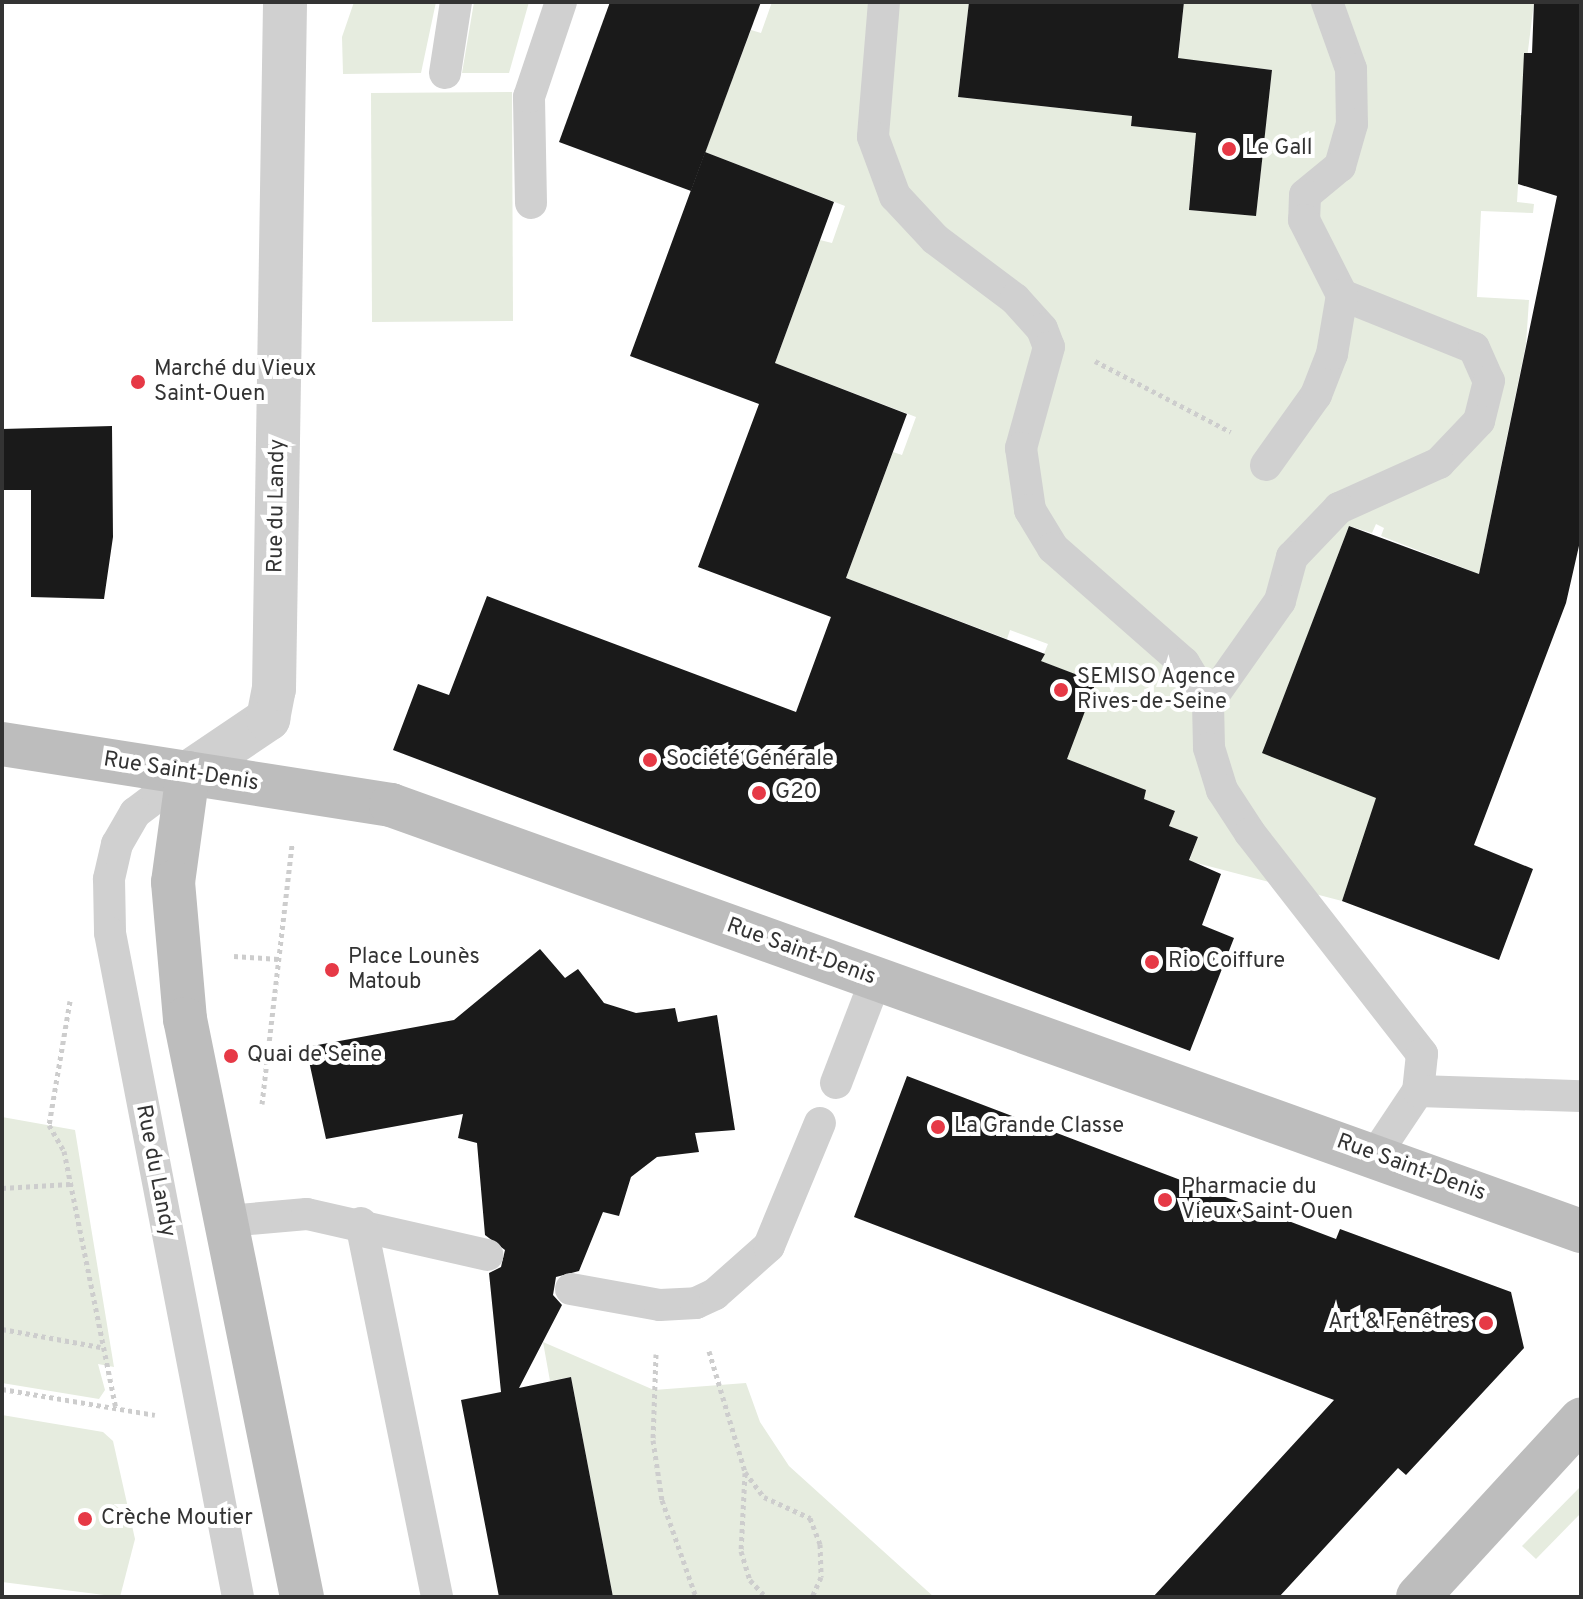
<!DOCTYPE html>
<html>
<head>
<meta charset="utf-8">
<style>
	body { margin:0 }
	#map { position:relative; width:1583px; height:1599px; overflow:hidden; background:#fff; font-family:Overpass,sans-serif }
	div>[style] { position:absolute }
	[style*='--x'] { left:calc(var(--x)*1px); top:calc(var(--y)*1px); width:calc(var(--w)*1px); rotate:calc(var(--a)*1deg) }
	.green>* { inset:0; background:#e6ecdf }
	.building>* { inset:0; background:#1a1a1a }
	.path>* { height:5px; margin-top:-2.5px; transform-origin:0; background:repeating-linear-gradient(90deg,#cdcdcd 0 4px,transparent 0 8px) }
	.lane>* { height:32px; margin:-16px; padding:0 16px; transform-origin:16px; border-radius:16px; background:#d0d0d0 }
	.street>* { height:44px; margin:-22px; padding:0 22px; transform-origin:22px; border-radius:22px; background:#d0d0d0 }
	.secondary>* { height:44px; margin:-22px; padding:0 22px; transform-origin:22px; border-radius:22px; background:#bdbdbd }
	.dots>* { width:22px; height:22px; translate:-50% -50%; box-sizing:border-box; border:4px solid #fff; border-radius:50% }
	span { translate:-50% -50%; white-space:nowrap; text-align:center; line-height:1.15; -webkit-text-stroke:8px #fff; paint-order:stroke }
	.poi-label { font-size:22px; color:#333 }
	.left { translate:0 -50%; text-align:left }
	.right { translate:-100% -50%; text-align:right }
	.street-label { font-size:22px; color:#333 }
	.frame { position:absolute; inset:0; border:4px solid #333; pointer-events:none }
</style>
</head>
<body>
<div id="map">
	<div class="green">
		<div style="clip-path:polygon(354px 2px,436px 2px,421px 73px,343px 74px,342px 37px)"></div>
		<div style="clip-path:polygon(474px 2px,529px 2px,509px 73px,462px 73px)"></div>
		<div style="clip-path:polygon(772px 2px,969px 2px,958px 97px,1132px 116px,1131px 126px,1170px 130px,1197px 124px,1189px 210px,1256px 215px,1272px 70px,1205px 62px,1177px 70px,1184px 2px,1534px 2px,1520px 115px,1538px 117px,1519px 170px,1517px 202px,1534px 204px,1533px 213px,1481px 211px,1477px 297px,1529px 300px,1526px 344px,1479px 574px,1381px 536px,1384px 528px,1376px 524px,1372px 533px,1349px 526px,1263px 752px,1381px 787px,1342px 901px,1189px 861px,1198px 837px,1169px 826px,1175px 811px,1144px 799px,994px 787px,1081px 720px,1095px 682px,1041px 661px,1048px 644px,1010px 630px,1007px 639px,846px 578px,893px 452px,902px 455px,916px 417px,775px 363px,820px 240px,832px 243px,845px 206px,705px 152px,751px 30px,761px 33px)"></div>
		<div style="clip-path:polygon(512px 92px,513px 321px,372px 322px,371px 93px)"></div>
		<div style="clip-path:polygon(2px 1117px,75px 1130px,114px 1367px,98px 1364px,105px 1390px,99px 1399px,2px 1383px)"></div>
		<div style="clip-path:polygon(543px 1342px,654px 1390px,746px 1383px,760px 1422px,789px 1466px,934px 1597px,613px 1597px,571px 1377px,550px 1381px)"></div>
		<div style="clip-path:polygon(2px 1415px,103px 1432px,113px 1441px,135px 1539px,120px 1597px,2px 1582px)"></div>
		<div style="clip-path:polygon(1581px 1486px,1581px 1513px,1536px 1559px,1522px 1546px)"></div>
	</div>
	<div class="building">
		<div style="clip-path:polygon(610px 2px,761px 2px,691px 191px,559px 142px)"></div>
		<div style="clip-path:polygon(969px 2px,1184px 2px,1178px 58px,1272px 70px,1256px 216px,1189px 210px,1196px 133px,1131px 126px,1132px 116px,958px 97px)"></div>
		<div style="clip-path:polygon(1534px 2px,1581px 2px,1581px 537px,1566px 603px,1474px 845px,1533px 869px,1499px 960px,1342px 901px,1376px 798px,1262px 753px,1349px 526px,1479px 574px,1557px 196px,1518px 184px,1524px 53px,1532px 53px)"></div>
		<div style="clip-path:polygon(705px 152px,834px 202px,775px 363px,907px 414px,846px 578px,1045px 654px,1041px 661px,1096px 682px,1067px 759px,1146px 790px,1144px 799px,1175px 811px,1169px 826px,1198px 837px,1189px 860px,1221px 874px,1202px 925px,1234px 938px,1190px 1051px,393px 750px,418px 684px,449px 695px,487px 596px,796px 712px,839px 595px,831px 617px,698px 567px,759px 404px,630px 356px)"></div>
		<div style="clip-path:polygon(112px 426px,113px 537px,104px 599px,31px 597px,31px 490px,2px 490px,2px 429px)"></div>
		<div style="clip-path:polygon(540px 949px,565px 978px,578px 969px,604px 1003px,636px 1013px,675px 1008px,678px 1022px,717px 1015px,735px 1130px,695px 1133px,699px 1152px,657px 1157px,631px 1177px,619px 1216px,603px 1212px,579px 1271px,556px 1277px,553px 1295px,562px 1305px,519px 1388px,571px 1377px,613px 1597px,499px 1597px,461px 1400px,501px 1392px,489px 1273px,501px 1267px,505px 1250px,485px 1235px,477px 1143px,458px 1138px,463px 1114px,326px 1139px,307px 1052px,312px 1046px,454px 1020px)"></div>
		<div style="clip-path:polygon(907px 1076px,1336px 1239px,1340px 1229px,1511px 1292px,1524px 1348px,1406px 1475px,1398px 1468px,1279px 1597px,1153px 1597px,1334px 1400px,854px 1217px)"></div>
	</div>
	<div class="path">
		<div style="--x:1095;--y:361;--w:153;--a:27.6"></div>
		<div style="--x:234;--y:956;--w:44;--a:3.9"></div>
		<div style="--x:70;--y:1001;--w:126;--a:99.6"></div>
		<div style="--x:49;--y:1125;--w:30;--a:60"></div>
		<div style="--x:64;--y:1151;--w:262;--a:78.6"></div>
		<div style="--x:262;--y:1104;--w:262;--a:-83.4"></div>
		<div style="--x:2;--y:1188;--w:68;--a:-3.4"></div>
		<div style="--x:2;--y:1329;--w:100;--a:10.4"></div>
		<div style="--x:709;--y:1351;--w:126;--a:73.4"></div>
		<div style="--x:745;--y:1472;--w:31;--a:53"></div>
		<div style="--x:764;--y:1497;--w:51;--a:24.5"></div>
		<div style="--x:810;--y:1518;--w:28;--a:69"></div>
		<div style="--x:820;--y:1544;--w:33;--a:88"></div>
		<div style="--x:821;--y:1577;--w:22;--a:114"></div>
		<div style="--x:656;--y:1354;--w:86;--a:92"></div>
		<div style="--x:653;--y:1440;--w:61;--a:81.5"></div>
		<div style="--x:662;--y:1500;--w:103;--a:70.7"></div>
		<div style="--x:2;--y:1389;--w:155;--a:9.6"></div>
		<div style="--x:745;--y:1473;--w:78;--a:92.9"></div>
		<div style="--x:741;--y:1551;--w:30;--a:73"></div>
		<div style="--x:750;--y:1580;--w:23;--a:47"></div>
	</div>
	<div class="lane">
		<div style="--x:884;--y:2;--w:135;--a:94.7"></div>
		<div style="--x:873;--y:137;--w:63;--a:69.6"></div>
		<div style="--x:895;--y:196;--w:59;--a:47.1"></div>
		<div style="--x:935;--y:239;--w:100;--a:36.9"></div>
		<div style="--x:1015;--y:299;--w:40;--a:48"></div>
		<div style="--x:1042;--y:329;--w:19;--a:69"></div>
		<div style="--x:1049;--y:347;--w:105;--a:105.5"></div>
		<div style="--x:1021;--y:448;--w:63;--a:81.7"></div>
		<div style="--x:1030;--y:510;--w:44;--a:58.8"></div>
		<div style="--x:1053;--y:548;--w:174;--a:41.3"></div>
		<div style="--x:1184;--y:663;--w:47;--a:59"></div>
		<div style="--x:1327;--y:2;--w:71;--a:70.3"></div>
		<div style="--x:1351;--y:69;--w:55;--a:89"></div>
		<div style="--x:1352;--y:124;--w:44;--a:105.9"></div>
		<div style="--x:1340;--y:166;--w:45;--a:140.4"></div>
		<div style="--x:1305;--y:195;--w:25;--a:92"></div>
		<div style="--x:1304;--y:220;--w:84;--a:63.1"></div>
		<div style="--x:1342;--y:295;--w:142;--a:21.9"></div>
		<div style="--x:1474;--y:348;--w:36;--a:66"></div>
		<div style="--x:1489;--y:381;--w:41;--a:104"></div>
		<div style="--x:1479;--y:421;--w:58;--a:133.6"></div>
		<div style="--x:1439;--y:463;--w:110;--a:155.8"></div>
		<div style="--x:1339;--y:508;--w:68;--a:133.8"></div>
		<div style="--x:1292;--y:557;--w:46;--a:105.3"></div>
		<div style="--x:1280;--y:601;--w:125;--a:125.2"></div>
		<div style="--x:1208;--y:703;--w:45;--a:88.7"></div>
		<div style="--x:1209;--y:748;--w:44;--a:72.8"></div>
		<div style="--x:1222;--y:790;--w:51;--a:56.9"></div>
		<div style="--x:1250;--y:833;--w:280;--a:52.1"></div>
		<div style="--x:1422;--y:1054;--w:37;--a:96"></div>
		<div style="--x:1418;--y:1091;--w:76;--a:123.7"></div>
		<div style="--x:445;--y:73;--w:72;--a:-81.2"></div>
		<div style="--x:531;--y:203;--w:106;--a:-91.1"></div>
		<div style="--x:529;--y:97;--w:100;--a:-71.4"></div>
		<div style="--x:1266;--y:465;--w:86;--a:-54.5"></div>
		<div style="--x:1316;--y:395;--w:44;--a:-68.7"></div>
		<div style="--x:1332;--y:354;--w:60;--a:-80.4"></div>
		<div style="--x:188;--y:773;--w:66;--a:143"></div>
		<div style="--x:135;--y:813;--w:36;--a:120"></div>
		<div style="--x:117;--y:844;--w:36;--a:103"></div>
		<div style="--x:109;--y:879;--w:54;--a:88.9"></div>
		<div style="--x:110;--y:933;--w:676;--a:79.09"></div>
		<div style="--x:836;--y:1083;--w:111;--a:-69"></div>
		<div style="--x:1418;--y:1091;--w:163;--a:1.8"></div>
		<div style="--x:228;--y:1221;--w:79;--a:-5.1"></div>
		<div style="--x:307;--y:1214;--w:185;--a:12.8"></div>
		<div style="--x:361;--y:1223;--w:382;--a:78.5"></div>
		<div style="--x:571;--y:1289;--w:90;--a:10.2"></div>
		<div style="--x:660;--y:1305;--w:36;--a:-3"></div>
		<div style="--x:696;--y:1303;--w:21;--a:-25"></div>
		<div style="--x:715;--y:1294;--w:72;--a:-41.6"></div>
		<div style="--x:769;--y:1246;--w:133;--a:-67.5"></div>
	</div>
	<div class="street">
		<div style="--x:188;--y:773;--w:97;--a:-34"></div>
		<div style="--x:268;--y:719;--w:31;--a:-79"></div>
		<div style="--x:274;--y:689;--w:687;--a:-89.08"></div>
	</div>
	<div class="secondary">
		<div style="--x:2;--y:744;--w:394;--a:8.9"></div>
		<div style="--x:391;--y:805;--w:1264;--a:19.7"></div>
		<div style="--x:188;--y:773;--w:110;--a:97.8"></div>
		<div style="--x:173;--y:882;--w:138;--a:85"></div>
		<div style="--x:185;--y:1019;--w:590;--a:78.56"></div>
		<div style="--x:1418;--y:1597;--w:241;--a:-47.4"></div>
	</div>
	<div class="dots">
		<div style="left:1229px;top:149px;background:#e63946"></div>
		<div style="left:138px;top:382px;background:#e63946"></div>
		<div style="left:1061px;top:690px;background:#e63946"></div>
		<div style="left:650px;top:760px;background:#e63946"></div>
		<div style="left:759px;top:793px;background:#e63946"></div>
		<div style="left:1152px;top:962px;background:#e63946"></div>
		<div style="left:332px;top:970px;background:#e63946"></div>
		<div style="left:231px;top:1056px;background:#e63946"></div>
		<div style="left:938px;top:1127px;background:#e63946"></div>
		<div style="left:1165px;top:1200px;background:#e63946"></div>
		<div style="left:1486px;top:1323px;background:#e63946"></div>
		<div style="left:85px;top:1519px;background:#e63946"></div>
	</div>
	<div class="poi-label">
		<span class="left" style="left:1245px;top:149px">Le Gall</span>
		<span class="left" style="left:154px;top:382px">Marché du Vieux<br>Saint-Ouen</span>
		<span class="left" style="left:1077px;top:690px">SEMISO Agence<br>Rives-de-Seine</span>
		<span class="left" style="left:666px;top:760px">Société Générale</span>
		<span class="left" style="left:775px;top:793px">G20</span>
		<span class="left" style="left:348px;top:970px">Place Lounès<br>Matoub</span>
		<span class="left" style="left:1168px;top:962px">Rio Coiffure</span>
		<span class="left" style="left:247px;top:1056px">Quai de Seine</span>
		<span class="left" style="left:954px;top:1127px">La Grande Classe</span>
		<span class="left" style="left:1181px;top:1200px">Pharmacie du<br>Vieux Saint-Ouen</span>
		<span class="right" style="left:1470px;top:1323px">Art &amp; Fenêtres</span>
		<span class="left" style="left:101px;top:1519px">Crèche Moutier</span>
	</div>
	<div class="street-label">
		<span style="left:277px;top:506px;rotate:-89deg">Rue du Landy</span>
		<span style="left:181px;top:772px;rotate:9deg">Rue Saint-Denis</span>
		<span style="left:801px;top:952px;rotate:20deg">Rue Saint-Denis</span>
		<span style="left:1411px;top:1168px;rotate:20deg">Rue Saint-Denis</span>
		<span style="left:155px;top:1171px;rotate:79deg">Rue du Landy</span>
	</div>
	<div class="frame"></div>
</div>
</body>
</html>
